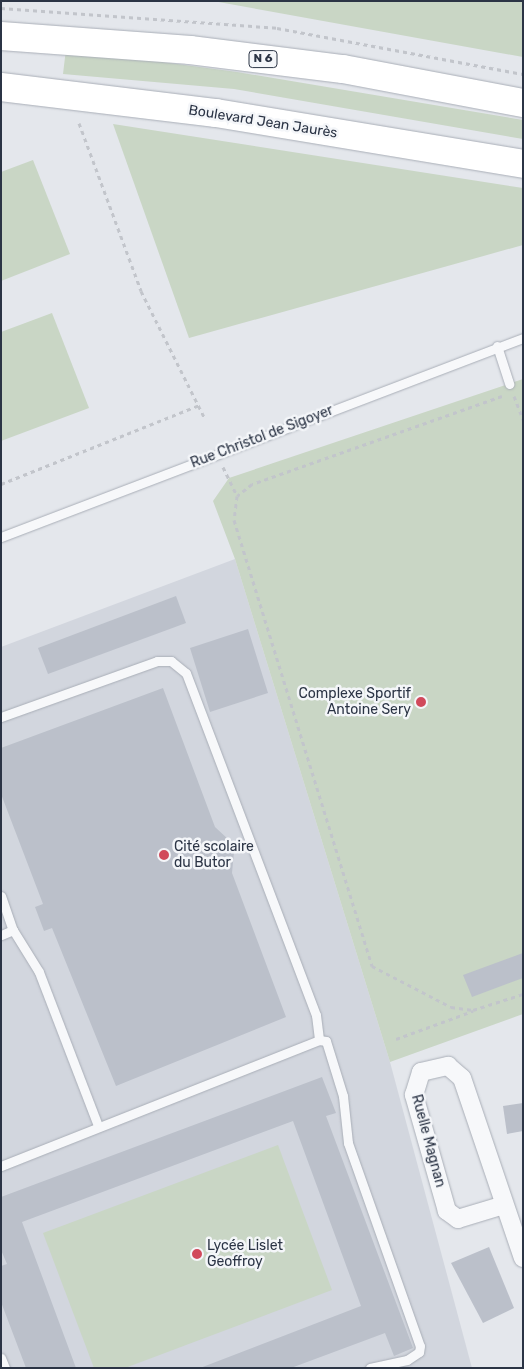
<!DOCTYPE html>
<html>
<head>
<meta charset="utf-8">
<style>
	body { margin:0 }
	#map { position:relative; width:524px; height:1369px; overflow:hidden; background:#e4e7ec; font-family:Rubik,sans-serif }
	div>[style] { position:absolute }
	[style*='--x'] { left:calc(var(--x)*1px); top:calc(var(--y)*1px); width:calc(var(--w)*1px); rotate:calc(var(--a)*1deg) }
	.built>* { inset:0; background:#d2d6de }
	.green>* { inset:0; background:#c9d6c5 }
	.building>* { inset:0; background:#bbc0ca }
	.path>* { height:3px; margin-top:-1.5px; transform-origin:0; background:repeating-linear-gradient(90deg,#c2c5cb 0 4px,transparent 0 8px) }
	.roads { filter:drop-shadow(0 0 1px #a9aeb7) drop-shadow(0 0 1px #a9aeb7) }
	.lane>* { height:9px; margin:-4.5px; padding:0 4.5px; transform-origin:4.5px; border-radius:4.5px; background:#f7f8fa }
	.street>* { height:18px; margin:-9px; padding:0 9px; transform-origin:9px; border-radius:9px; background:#f7f8fa }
	.primary>* { height:28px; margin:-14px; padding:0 14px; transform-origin:14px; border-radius:14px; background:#fff }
	.dots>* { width:14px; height:14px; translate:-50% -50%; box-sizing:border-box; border:2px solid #f4f6f9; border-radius:50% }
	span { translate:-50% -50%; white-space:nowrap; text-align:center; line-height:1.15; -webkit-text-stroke:5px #f4f6f9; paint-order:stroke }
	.shield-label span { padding:1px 4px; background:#f4f6f9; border:1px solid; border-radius:4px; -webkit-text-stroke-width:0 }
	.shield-label { font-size:12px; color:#2b3445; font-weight:700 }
	.street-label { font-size:14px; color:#2b3445 }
	.poi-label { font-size:14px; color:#2b3445 }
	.right { translate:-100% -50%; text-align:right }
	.left { translate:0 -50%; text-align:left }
	.frame { position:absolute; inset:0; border:2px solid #2b3445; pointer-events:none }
</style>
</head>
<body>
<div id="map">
	<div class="built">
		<div style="clip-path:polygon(235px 559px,390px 1062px,472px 1368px,1px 1368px,1px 647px)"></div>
	</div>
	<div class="green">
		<div style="clip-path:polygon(213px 1px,523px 1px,523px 57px)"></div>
		<div style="clip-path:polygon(66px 49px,237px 72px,523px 120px,523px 139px,234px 89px,63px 74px)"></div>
		<div style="clip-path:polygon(113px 124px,523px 188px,523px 245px,189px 338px)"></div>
		<div style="clip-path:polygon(33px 160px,70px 254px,1px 281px,1px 172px)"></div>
		<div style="clip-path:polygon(52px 313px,89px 408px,1px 441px,1px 332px)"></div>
		<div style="clip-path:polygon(523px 379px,523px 1014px,390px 1062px,235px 559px,213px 501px,229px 478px)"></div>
		<div style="clip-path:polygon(278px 1145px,332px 1290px,125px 1368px,94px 1368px,43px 1233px)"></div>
	</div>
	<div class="building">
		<div style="clip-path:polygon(176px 596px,186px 623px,48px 674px,38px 648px)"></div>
		<div style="clip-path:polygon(248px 629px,268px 693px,210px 712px,190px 648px)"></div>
		<div style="clip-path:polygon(163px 688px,215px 827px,229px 840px,234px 852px,232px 873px,286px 1017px,116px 1086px,52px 928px,44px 931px,35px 907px,43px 904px,1px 794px,1px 748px)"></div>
		<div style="clip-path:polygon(523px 953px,523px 978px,472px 997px,463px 975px)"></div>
		<div style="clip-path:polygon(322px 1077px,336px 1113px,326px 1116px,413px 1348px,394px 1356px,385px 1333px,291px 1368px,200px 1368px,361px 1306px,293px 1121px,22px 1222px,76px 1368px,26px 1368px,1px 1302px,1px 1266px,7px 1264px,1px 1250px,1px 1197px)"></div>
		<div style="clip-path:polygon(523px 1103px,523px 1131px,507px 1134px,503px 1106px)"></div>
		<div style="clip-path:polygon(489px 1247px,514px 1308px,483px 1323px,451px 1263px)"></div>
	</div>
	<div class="path">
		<div style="--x:1;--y:8;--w:277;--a:4.1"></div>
		<div style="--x:277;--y:28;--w:250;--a:10.6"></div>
		<div style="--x:79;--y:123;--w:179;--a:69.7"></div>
		<div style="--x:141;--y:291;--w:143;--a:63.4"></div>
		<div style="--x:502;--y:396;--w:265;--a:160.6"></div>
		<div style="--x:252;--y:484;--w:19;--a:141"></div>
		<div style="--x:237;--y:496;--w:24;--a:97"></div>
		<div style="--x:234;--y:520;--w:467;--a:72.8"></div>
		<div style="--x:372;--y:966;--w:89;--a:27.4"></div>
		<div style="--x:451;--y:1007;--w:22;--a:8"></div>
		<div style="--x:473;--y:1010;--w:52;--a:-17.7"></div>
		<div style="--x:514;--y:396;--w:26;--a:69"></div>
		<div style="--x:223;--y:467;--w:32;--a:64"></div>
		<div style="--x:1;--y:484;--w:214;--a:-21.7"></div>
		<div style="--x:396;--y:1039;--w:82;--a:-20"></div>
	</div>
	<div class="roads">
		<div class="lane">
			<div style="--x:497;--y:346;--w:40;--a:72"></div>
			<div style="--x:1;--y:537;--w:559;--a:-20.87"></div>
			<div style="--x:1;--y:717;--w:166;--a:-19.7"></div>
			<div style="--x:157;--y:661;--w:14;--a:0"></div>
			<div style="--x:171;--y:661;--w:19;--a:39"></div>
			<div style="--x:186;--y:673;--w:366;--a:69.2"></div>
			<div style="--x:316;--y:1015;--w:25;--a:83"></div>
			<div style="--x:1;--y:896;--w:36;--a:71"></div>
			<div style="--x:13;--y:930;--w:13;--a:157"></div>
			<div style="--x:13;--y:930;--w:49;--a:58.2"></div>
			<div style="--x:39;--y:972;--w:165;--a:69"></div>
			<div style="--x:1;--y:1166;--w:342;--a:-21.6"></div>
			<div style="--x:319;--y:1040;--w:7;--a:8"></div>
			<div style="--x:326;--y:1041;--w:58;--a:72.8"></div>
			<div style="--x:343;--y:1096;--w:47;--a:83.9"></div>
			<div style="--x:348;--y:1143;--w:215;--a:70.5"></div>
			<div style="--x:420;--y:1346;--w:6;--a:99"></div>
			<div style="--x:419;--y:1352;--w:14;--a:146"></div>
			<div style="--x:407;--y:1360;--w:38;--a:168"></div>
			<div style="--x:1;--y:1358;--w:11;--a:68"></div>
		</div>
		<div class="street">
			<div style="--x:504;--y:1205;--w:48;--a:163.1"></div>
			<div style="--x:458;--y:1219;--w:14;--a:-144"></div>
			<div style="--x:447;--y:1211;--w:121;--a:-105.9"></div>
			<div style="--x:414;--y:1095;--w:24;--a:-73"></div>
			<div style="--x:421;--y:1072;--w:28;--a:-13"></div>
			<div style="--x:448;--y:1066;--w:18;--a:41"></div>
			<div style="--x:462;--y:1078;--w:190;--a:71.3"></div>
		</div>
		<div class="primary">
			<div style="--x:1;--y:36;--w:190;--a:4.2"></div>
			<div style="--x:190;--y:50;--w:154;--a:7.1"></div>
			<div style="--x:343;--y:69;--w:183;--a:10.7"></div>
			<div style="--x:1;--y:87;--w:217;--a:6.9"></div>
			<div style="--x:216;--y:113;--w:311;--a:9.4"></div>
		</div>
	</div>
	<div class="dots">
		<div style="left:421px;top:702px;background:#d1495b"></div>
		<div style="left:164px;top:855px;background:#d1495b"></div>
		<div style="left:197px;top:1254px;background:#d1495b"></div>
	</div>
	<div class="shield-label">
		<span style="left:263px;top:59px">N 6</span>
	</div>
	<div class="street-label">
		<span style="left:263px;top:122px;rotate:9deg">Boulevard Jean Jaurès</span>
		<span style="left:262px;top:437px;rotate:-21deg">Rue Christol de Sigoyer</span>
		<span style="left:428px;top:1141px;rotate:75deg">Ruelle Magnan</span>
	</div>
	<div class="poi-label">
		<span class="right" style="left:411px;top:702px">Complexe Sportif<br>Antoine Sery</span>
		<span class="left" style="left:174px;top:855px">Cité scolaire<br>du Butor</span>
		<span class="left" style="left:207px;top:1254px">Lycée Lislet<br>Geoffroy</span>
	</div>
	<div class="frame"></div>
</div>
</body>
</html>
